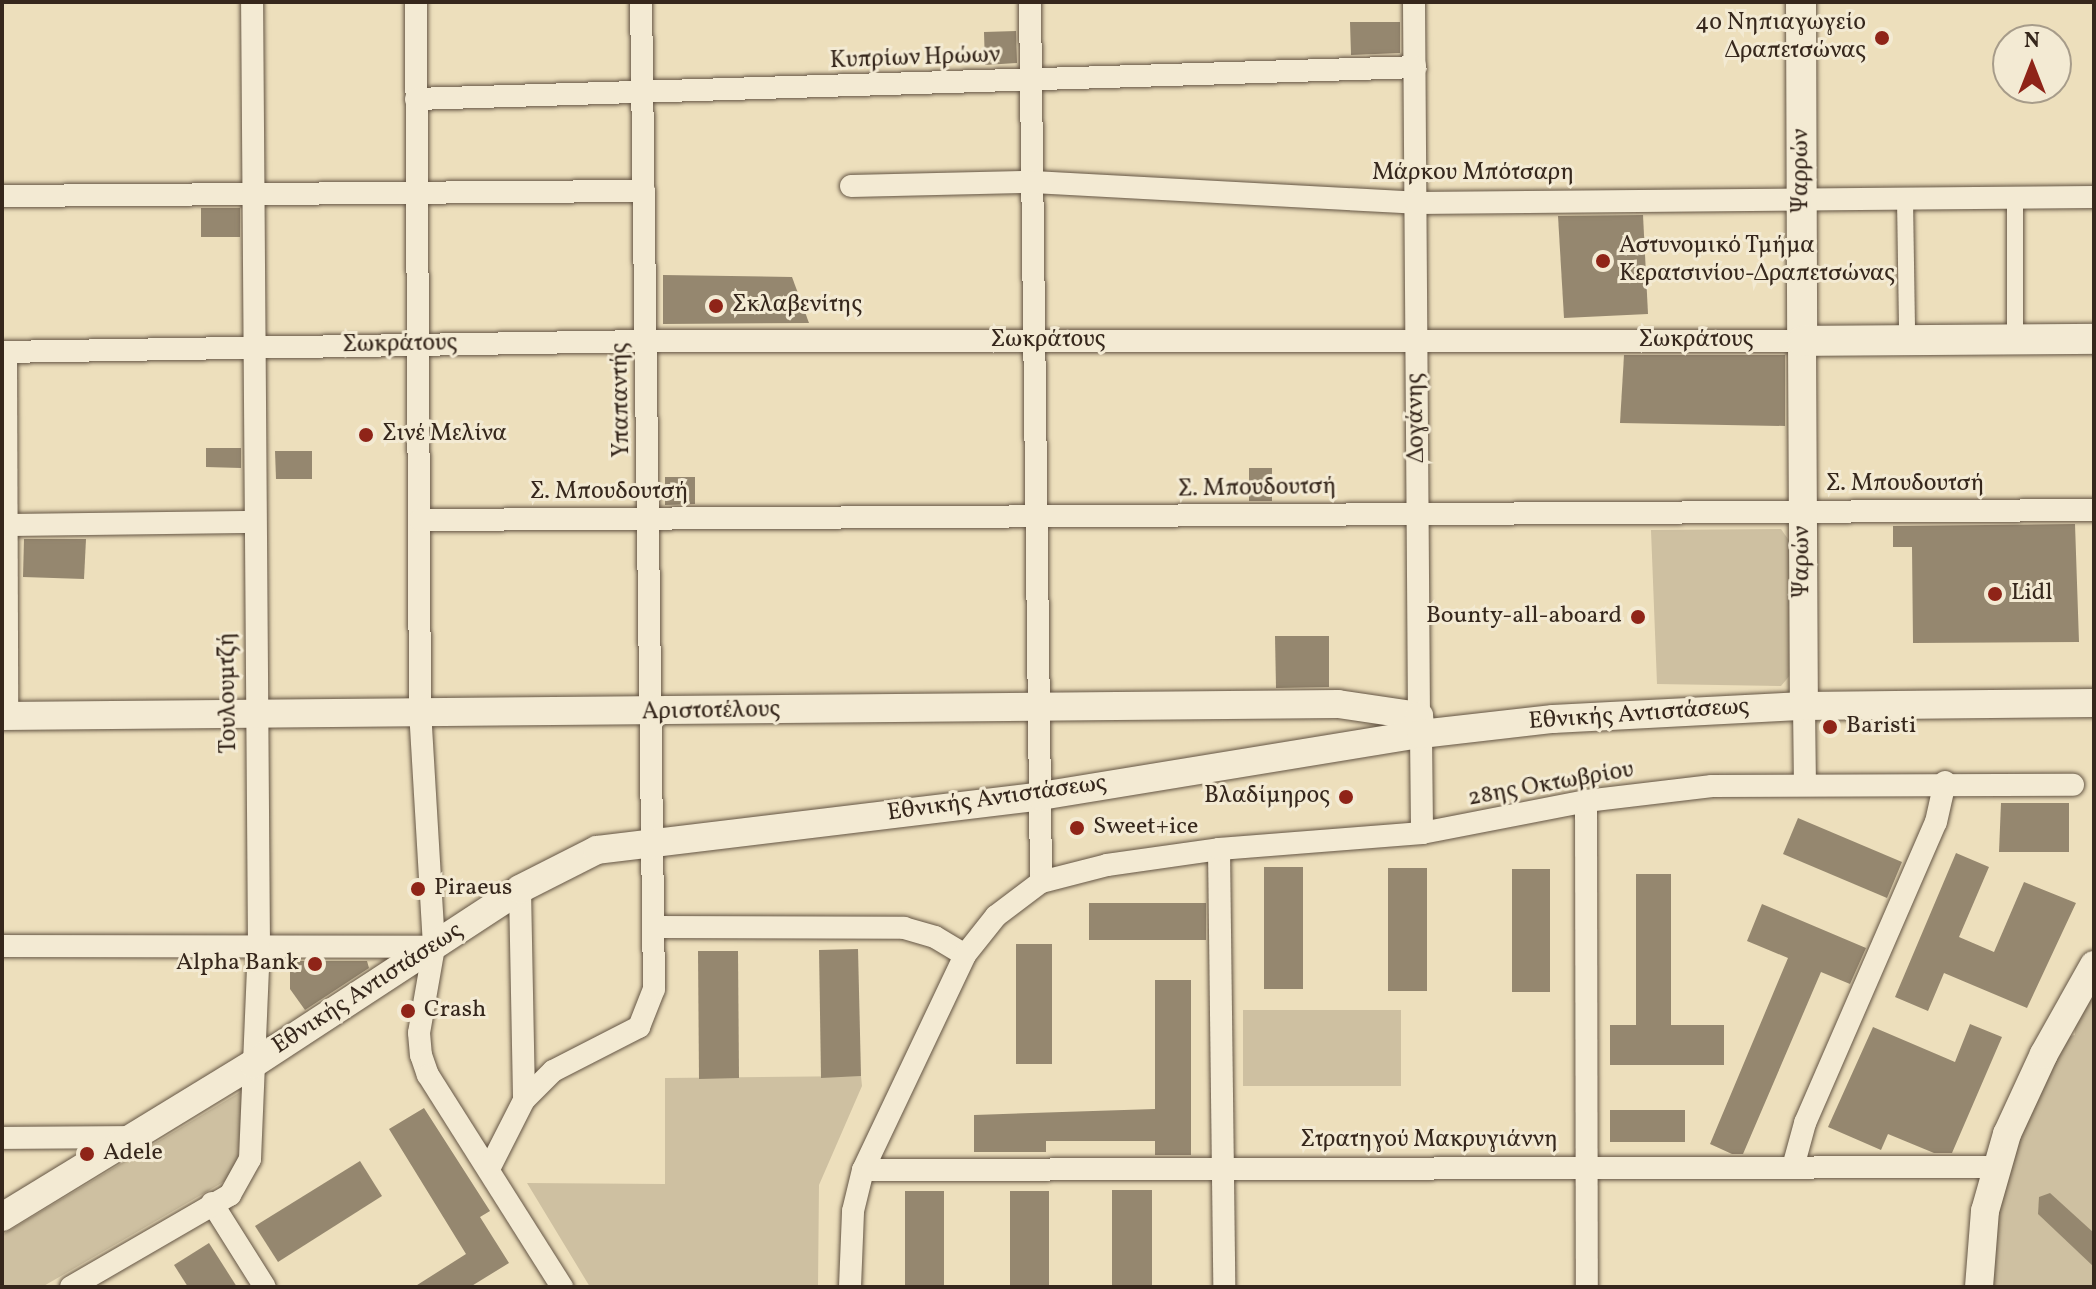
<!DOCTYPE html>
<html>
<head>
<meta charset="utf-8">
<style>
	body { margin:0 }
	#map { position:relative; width:2096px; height:1289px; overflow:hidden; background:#eddfbc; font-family:Vollkorn,serif }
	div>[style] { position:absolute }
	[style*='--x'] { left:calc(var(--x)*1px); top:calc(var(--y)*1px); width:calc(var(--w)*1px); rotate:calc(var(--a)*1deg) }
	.green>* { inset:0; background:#cec0a1 }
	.building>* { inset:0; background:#95876f }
	.roads { filter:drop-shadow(0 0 2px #645544) drop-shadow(0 0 2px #645544) }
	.pedestrian>* { height:16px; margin:-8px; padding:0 8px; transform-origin:8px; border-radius:8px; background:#f3ead3 }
	.minor>* { height:22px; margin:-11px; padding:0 11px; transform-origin:11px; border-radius:11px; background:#f3ead3 }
	.tertiary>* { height:28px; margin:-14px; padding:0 14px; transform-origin:14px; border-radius:14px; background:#f3ead3 }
	.secondary>* { height:30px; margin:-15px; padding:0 15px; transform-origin:15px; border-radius:15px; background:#f3ead3 }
	.dots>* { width:22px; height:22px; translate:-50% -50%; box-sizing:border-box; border:4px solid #f3ead3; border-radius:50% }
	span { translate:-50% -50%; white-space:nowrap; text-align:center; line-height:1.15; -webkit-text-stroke:6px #f3ead3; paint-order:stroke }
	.poi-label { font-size:24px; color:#36271c }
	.right { translate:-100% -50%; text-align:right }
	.left { translate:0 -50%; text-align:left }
	.street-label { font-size:24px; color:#36271c }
	.frame { position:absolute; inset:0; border:4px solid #36271c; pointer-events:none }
	.north { position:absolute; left:1992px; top:24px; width:80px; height:80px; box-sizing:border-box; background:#f3ead3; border:2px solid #a79c8a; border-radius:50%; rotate:0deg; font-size:22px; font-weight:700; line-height:32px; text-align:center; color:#36271c }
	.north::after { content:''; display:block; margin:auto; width:28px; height:36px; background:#8f2418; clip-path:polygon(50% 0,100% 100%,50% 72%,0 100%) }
</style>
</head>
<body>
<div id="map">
	<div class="green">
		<div style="clip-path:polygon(1781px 529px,1790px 542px,1791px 674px,1781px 686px,1657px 684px,1651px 530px)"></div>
		<div style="clip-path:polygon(2094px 995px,2094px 1287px,1987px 1287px,1998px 1185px,2065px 1037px,2075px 1035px,2074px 1024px)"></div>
		<div style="clip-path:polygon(1243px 1010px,1401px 1010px,1401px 1086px,1243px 1086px)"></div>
		<div style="clip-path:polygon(861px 1076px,862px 1086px,819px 1185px,818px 1287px,590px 1287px,527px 1183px,665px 1184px,665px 1078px)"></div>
		<div style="clip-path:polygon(242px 1091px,238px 1162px,225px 1181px,42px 1287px,2px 1287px,2px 1235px)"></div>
	</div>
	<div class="building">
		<div style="clip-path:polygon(1350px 22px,1400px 22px,1400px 53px,1351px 55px)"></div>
		<div style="clip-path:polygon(1016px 31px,1017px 63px,985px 65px,984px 32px)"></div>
		<div style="clip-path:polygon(201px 208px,240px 208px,240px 237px,201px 237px)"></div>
		<div style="clip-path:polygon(1643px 215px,1648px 314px,1564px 318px,1558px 216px)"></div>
		<div style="clip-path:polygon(663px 275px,792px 277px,809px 323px,663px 324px)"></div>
		<div style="clip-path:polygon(1624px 355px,1785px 355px,1785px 426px,1620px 423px)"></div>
		<div style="clip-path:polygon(206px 448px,241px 448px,241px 468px,206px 467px)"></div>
		<div style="clip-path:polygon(275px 451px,312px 451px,312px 479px,276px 479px)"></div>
		<div style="clip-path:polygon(1249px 468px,1272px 468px,1272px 501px,1249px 501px)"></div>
		<div style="clip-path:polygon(665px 477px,695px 477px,695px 504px,665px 505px)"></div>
		<div style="clip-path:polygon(2075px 524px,2079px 642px,1913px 643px,1912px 547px,1893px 547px,1893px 526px)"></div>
		<div style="clip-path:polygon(24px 539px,86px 539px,84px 579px,23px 577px)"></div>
		<div style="clip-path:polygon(1275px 636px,1329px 636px,1329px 687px,1276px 688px)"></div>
		<div style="clip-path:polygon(2001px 803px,2069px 803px,2069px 852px,1999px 852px)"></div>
		<div style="clip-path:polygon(1798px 818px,1902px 862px,1887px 898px,1783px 854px)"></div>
		<div style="clip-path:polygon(1956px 853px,1989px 867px,1959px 937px,1994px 952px,2024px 882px,2076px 903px,2027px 1008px,1944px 973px,1928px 1011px,1895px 997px)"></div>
		<div style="clip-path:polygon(1264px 867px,1303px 867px,1303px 989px,1264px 989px)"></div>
		<div style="clip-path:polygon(1388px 868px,1427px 868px,1427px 991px,1388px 991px)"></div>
		<div style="clip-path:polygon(1512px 869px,1550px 869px,1550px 992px,1512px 992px)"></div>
		<div style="clip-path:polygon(1636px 874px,1671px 874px,1671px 1025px,1724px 1025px,1724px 1065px,1610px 1065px,1610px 1025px,1636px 1025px)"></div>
		<div style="clip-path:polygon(1089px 903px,1206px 903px,1206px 940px,1089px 940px)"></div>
		<div style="clip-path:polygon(1762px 904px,1866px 948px,1850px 984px,1821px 972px,1743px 1154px,1732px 1154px,1710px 1144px,1788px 958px,1747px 941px)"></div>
		<div style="clip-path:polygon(1016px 944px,1052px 944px,1052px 1064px,1016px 1064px)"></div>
		<div style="clip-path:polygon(858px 949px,861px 1076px,821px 1078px,819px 950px)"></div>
		<div style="clip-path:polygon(698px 951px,738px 951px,739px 1078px,699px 1079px)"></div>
		<div style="clip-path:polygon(290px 961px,367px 961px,369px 968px,305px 1010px,290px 989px)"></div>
		<div style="clip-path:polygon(1155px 980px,1191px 980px,1191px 1155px,1155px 1155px,1155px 1141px,1046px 1141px,1046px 1152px,974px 1152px,974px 1115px,1155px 1109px)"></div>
		<div style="clip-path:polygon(1970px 1024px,2002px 1037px,1952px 1153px,1934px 1153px,1888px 1134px,1881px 1150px,1828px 1127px,1873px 1027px,1955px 1062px)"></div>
		<div style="clip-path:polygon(424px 1108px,490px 1211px,480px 1217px,509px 1263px,470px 1287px,414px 1287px,466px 1254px,389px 1129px)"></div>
		<div style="clip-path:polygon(1610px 1110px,1685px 1110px,1685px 1142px,1610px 1142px)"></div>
		<div style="clip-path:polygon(360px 1161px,382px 1196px,278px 1262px,255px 1226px)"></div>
		<div style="clip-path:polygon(1112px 1190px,1152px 1190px,1152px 1287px,1112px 1287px)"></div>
		<div style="clip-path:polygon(905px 1191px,944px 1191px,944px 1287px,905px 1287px)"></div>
		<div style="clip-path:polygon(1010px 1191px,1049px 1191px,1049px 1287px,1010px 1287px)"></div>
		<div style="clip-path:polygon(2050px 1193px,2094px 1233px,2094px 1267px,2038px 1214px,2039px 1197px)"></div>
		<div style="clip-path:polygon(209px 1243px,237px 1287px,188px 1287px,174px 1265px)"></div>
	</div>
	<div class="roads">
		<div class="pedestrian">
			<div style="--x:1905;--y:199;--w:127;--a:89.1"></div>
			<div style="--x:2015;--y:326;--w:128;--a:-90"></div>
		</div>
		<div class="minor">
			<div style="--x:416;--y:2;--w:708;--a:89.68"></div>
			<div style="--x:420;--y:710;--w:237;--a:86.6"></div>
			<div style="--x:434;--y:947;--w:87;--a:99.9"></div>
			<div style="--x:419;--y:1033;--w:22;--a:85"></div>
			<div style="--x:421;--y:1055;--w:21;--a:71"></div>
			<div style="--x:428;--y:1075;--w:251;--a:57.7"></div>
			<div style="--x:1030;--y:2;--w:880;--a:89.28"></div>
			<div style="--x:1414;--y:2;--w:714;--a:89.6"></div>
			<div style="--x:416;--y:99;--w:1000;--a:-1.83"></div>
			<div style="--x:851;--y:186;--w:182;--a:-1.3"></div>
			<div style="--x:1033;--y:182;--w:384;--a:3.1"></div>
			<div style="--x:1416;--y:203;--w:678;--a:-0.51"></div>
			<div style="--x:2;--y:196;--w:642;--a:-0.45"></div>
			<div style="--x:2;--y:352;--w:645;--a:-0.98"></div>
			<div style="--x:647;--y:341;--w:1155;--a:0"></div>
			<div style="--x:6;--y:352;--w:364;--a:89.8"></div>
			<div style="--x:420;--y:520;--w:1674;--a:-0.34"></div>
			<div style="--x:2;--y:525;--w:251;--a:-0.7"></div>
			<div style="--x:1804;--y:706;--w:77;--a:89.3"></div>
			<div style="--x:1421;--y:734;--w:99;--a:89.4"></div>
			<div style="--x:1586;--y:801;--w:486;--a:89.9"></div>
			<div style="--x:1219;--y:849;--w:438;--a:89.3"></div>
			<div style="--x:520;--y:889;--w:211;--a:88.9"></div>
			<div style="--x:655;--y:927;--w:249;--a:0.2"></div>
			<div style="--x:904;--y:928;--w:32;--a:16"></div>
			<div style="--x:935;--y:937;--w:35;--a:31"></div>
			<div style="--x:2;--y:946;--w:432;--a:0.1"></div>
			<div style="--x:2;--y:1138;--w:129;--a:-0.4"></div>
			<div style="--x:490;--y:1167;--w:75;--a:-63.1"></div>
			<div style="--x:524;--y:1100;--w:41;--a:-45"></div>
			<div style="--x:553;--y:1071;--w:97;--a:-27.1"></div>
			<div style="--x:639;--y:1027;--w:41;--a:-68.5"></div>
			<div style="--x:654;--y:989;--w:987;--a:-90.75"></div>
			<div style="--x:1793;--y:1167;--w:46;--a:-74.7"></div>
			<div style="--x:1805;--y:1123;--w:328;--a:-66.5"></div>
			<div style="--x:1936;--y:822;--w:41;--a:-77.3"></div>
			<div style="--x:863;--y:1170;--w:1133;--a:-0.15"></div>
			<div style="--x:212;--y:1203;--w:99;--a:57.8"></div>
			<div style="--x:71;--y:1287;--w:184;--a:-30.1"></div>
			<div style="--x:230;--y:1195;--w:41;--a:-60.9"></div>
			<div style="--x:250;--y:1159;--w:213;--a:-87.6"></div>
			<div style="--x:259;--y:946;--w:944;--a:-90.42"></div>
			<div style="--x:850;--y:1287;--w:76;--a:-87.7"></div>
			<div style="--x:853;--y:1211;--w:42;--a:-76.3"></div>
			<div style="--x:863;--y:1170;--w:238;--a:-64.6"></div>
			<div style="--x:965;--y:955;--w:50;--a:-51.5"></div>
			<div style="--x:996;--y:916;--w:56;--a:-37.1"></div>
			<div style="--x:1041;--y:882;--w:68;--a:-14.4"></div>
			<div style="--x:1107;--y:865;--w:113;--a:-8.1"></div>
			<div style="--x:1219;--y:849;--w:204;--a:-4.5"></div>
			<div style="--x:1422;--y:833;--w:167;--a:-11"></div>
			<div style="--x:1586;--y:801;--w:127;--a:-6.8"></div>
			<div style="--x:1712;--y:786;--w:361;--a:-0.2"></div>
		</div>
		<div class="tertiary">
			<div style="--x:1802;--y:341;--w:365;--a:89.7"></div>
			<div style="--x:2;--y:716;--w:1336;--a:-0.51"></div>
			<div style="--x:1338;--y:704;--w:82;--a:8.4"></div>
			<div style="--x:1419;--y:716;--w:18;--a:84"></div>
			<div style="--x:2;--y:1217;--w:294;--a:-31.4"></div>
			<div style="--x:253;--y:1064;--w:319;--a:-33.2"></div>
			<div style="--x:520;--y:889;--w:86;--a:-26.9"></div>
			<div style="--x:597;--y:850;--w:447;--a:-6.9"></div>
			<div style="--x:1041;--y:796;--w:385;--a:-9.3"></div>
			<div style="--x:1421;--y:734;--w:133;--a:-6.5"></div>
			<div style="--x:1553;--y:719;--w:251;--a:-3"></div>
			<div style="--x:1804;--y:706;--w:290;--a:-0.6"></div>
			<div style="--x:1979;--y:1287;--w:76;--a:-85.5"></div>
			<div style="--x:1985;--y:1211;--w:80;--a:-74.1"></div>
			<div style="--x:2007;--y:1134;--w:88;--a:-65.2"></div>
			<div style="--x:2044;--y:1054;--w:102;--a:-60.7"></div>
		</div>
		<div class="secondary">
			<div style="--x:1801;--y:2;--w:339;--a:89.8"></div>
			<div style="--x:1802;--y:341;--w:292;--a:-0.4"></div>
		</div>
	</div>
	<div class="dots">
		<div style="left:1882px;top:38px;background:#8f2418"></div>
		<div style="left:1603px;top:261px;background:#8f2418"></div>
		<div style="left:716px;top:306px;background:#8f2418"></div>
		<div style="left:366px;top:435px;background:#8f2418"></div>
		<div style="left:1995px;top:594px;background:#8f2418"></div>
		<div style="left:1638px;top:617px;background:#8f2418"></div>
		<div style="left:1830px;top:727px;background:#8f2418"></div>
		<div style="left:1346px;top:797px;background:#8f2418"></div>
		<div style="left:1077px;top:828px;background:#8f2418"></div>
		<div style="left:418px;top:889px;background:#8f2418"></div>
		<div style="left:315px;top:964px;background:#8f2418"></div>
		<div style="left:408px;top:1011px;background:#8f2418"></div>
		<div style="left:87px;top:1154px;background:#8f2418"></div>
	</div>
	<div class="poi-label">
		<span class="right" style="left:1866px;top:38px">4ο Νηπιαγωγείο<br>Δραπετσώνας</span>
		<span class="left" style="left:1619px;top:261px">Αστυνομικό Τμήμα<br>Κερατσινίου-Δραπετσώνας</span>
		<span class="left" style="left:732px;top:306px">Σκλαβενίτης</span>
		<span class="left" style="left:382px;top:435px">Σινέ Μελίνα</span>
		<span class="left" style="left:2011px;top:594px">Lidl</span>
		<span class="right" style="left:1622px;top:617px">Bounty-all-aboard</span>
		<span class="left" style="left:1846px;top:727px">Baristi</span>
		<span class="right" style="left:1330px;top:797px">Βλαδίμηρος</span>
		<span class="left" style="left:1093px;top:828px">Sweet+ice</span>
		<span class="left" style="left:434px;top:889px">Piraeus</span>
		<span class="right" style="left:299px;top:964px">Alpha Bank</span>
		<span class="left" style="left:424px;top:1011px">Crash</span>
		<span class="left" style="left:103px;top:1154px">Adele</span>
	</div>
	<div class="street-label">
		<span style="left:915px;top:59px;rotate:-2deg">Κυπρίων Ηρώων</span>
		<span style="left:1802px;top:171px;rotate:-90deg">Ψαρρών</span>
		<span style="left:1473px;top:174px">Μάρκου Μπότσαρη</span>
		<span style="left:1048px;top:341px">Σωκράτους</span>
		<span style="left:1696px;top:341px">Σωκράτους</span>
		<span style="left:400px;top:345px;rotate:-1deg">Σωκράτους</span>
		<span style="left:622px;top:400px;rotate:-91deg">Υπαπαντής</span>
		<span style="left:1417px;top:418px;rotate:-91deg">Δογάνης</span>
		<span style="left:1905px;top:485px">Σ. Μπουδουτσή</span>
		<span style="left:1257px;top:489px;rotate:-1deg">Σ. Μπουδουτσή</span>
		<span style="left:609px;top:493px">Σ. Μπουδουτσή</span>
		<span style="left:1803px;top:562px;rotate:-90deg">Ψαρών</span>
		<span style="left:229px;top:693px;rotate:-91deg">Τουλουμτζή</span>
		<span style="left:711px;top:712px;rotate:-1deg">Αριστοτέλους</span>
		<span style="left:1639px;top:715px;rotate:-4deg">Εθνικής Αντιστάσεως</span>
		<span style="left:1551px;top:785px;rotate:-10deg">28ης Οκτωβρίου</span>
		<span style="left:997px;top:799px;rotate:-8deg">Εθνικής Αντιστάσεως</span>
		<span style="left:368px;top:989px;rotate:-33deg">Εθνικής Αντιστάσεως</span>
		<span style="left:1429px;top:1141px">Στρατηγού Μακρυγιάννη</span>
	</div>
	<div class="frame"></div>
	<div class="north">N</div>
</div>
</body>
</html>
